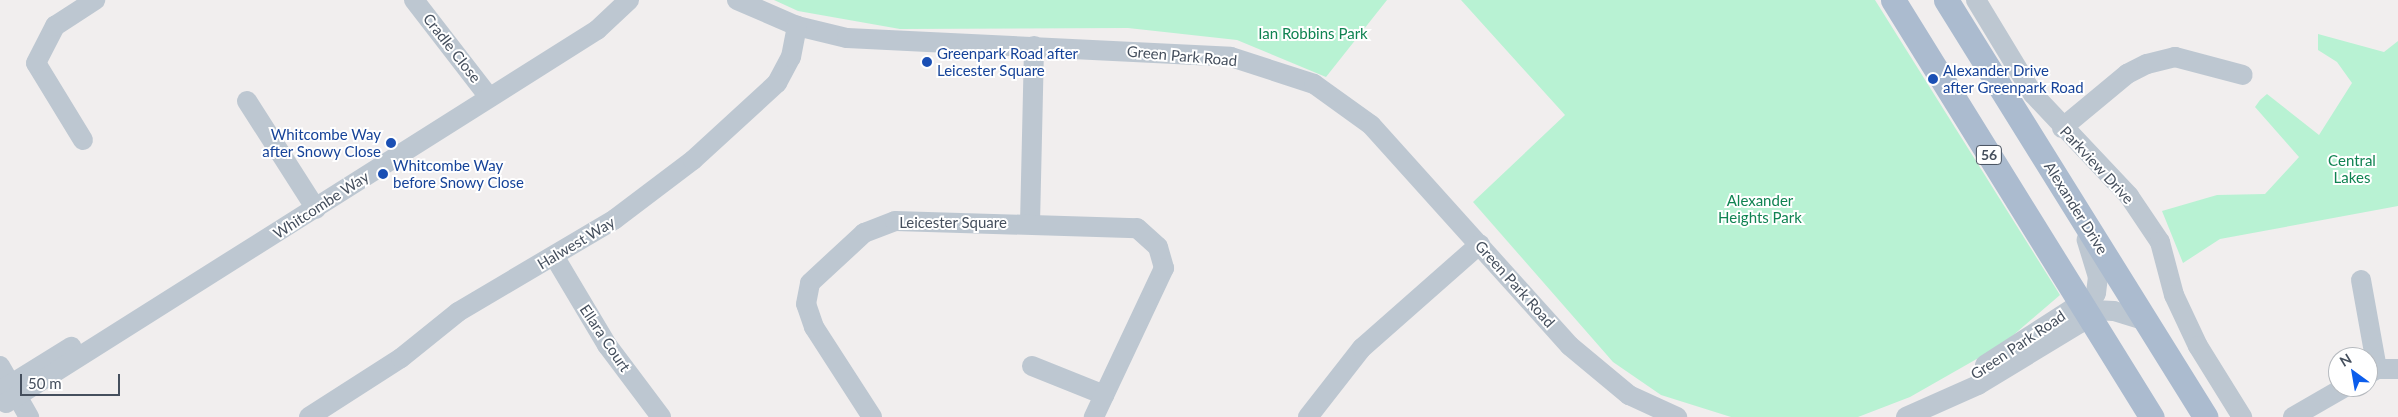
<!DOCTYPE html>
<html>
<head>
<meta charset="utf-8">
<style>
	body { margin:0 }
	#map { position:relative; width:2398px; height:417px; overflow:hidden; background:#f1eeee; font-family:Lato,sans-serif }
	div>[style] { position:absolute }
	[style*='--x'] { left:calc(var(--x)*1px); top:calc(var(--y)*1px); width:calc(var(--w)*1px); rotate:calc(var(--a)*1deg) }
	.green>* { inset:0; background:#b8f2d3 }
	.minor>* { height:20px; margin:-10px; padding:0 10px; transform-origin:10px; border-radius:10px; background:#bdc7d1 }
	.major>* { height:25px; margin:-12.5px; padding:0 12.5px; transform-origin:12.5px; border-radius:12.5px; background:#abbbcf }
	.dots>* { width:14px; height:14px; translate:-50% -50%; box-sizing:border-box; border:2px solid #fff; border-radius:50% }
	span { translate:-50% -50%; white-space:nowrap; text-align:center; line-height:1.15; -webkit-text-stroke:4px #fff; paint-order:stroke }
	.shield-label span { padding:1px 4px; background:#fff; border:1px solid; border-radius:4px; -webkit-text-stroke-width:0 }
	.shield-label { font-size:14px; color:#454f5d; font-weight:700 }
	.park-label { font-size:15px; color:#108352 }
	.street-label { font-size:15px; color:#454f5d }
	.transit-label { font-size:15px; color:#164399 }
	.left { translate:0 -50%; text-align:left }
	.right { translate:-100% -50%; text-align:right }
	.north { position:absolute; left:2328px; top:347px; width:50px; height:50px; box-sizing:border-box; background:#fff; border:1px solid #b5b9be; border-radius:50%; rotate:328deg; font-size:14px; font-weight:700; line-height:20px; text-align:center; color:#454f5d }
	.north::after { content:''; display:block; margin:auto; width:18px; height:22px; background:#0c5dec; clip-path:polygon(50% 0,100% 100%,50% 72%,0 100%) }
	.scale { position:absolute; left:20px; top:374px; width:100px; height:22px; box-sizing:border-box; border:2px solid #454f5d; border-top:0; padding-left:6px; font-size:15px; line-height:18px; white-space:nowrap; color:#454f5d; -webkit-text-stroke:4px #fff; paint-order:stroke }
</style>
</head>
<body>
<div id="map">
	<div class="green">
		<div style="clip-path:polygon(774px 0,1387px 0,1326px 77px,1237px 40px,1128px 28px,900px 29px,798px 11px)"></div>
		<div style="clip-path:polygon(1461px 0,1875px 0,2060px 295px,2003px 344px,1910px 397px,1858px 417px,1731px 417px,1661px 395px,1613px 362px,1473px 202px,1565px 115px)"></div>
		<div style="clip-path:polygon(2318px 34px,2384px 52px,2398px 41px,2398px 206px,2220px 239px,2183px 263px,2162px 211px,2217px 195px,2265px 194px,2299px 157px,2255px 107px,2260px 100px,2267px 94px,2319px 135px,2352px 83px,2337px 62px,2318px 50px)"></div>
	</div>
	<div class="minor">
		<div style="--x:414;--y:0;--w:123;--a:52.3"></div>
		<div style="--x:737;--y:0;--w:65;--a:23.4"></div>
		<div style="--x:797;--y:26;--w:51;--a:13.5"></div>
		<div style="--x:847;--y:38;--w:384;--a:2.8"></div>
		<div style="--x:1231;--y:57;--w:87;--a:18"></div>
		<div style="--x:1314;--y:84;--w:70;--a:35.7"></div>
		<div style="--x:1371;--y:125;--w:297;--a:48"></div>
		<div style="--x:1570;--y:346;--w:77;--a:39.7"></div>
		<div style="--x:1629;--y:395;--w:53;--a:24.6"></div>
		<div style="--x:1976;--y:0;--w:110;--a:58.8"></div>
		<div style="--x:2033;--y:94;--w:140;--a:46.7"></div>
		<div style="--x:2129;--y:196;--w:55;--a:56"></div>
		<div style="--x:2160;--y:242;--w:55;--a:75.2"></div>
		<div style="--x:2174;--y:295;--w:56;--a:64.8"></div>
		<div style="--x:2198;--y:346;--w:84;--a:58.2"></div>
		<div style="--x:247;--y:101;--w:128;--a:57.4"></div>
		<div style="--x:2062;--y:128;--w:85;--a:-39.7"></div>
		<div style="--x:2127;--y:74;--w:22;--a:-27"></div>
		<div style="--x:2147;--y:64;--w:29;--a:-14"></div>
		<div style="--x:2175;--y:57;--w:70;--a:14.8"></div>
		<div style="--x:83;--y:140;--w:90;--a:-121.4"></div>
		<div style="--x:36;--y:63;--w:42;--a:-62.8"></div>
		<div style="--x:55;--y:26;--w:48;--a:-33"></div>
		<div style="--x:1030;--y:224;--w:178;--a:-88.7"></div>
		<div style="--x:554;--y:256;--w:104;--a:59.2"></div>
		<div style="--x:607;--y:345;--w:90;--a:53.1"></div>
		<div style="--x:2361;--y:280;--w:90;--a:79.8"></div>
		<div style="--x:1985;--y:365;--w:103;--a:-32.8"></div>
		<div style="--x:2072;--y:309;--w:42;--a:2.7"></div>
		<div style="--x:2114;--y:311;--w:34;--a:17"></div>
		<div style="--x:0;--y:366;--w:59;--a:60.4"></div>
		<div style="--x:1032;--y:366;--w:78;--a:21.9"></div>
		<div style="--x:2368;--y:374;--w:10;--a:-29"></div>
		<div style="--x:2377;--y:369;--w:21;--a:0"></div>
		<div style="--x:0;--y:391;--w:84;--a:-31.8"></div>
		<div style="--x:6;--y:403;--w:699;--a:-32.26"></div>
		<div style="--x:597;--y:30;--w:44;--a:-43.2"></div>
		<div style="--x:309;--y:417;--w:109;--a:-32.7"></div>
		<div style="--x:401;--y:358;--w:73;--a:-38.9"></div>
		<div style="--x:458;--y:312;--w:182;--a:-30.6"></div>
		<div style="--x:615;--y:219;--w:98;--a:-37.1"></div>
		<div style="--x:693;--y:160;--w:114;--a:-42.5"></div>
		<div style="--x:777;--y:83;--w:30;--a:-62"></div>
		<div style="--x:791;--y:57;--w:32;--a:-79"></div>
		<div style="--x:872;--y:417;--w:107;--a:-122.8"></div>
		<div style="--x:814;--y:327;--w:24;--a:-109"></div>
		<div style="--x:806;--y:304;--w:21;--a:-79"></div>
		<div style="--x:810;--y:283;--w:74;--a:-42.8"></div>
		<div style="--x:864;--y:233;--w:33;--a:-21"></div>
		<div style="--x:895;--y:221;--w:242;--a:1.7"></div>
		<div style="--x:1137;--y:228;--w:28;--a:42"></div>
		<div style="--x:1158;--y:247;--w:22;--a:74"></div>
		<div style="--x:1164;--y:268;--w:165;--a:115.2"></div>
		<div style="--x:1308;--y:417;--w:88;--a:-52"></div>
		<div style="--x:1362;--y:348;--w:157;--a:-41.4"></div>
		<div style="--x:1906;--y:417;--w:79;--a:-24"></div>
		<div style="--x:1978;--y:385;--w:119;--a:-31.3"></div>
		<div style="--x:2080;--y:323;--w:34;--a:-62"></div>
		<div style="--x:2096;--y:293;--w:16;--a:-83"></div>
		<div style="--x:2098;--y:277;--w:39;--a:-107"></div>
		<div style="--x:2293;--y:417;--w:60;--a:-30"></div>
	</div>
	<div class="major">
		<div style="--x:1893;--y:0;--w:491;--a:58.2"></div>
		<div style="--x:1946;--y:0;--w:491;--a:58.1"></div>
	</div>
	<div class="dots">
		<div style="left:927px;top:62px;background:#1a4fb4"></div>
		<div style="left:1933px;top:79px;background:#1a4fb4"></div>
		<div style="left:391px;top:143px;background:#1a4fb4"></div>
		<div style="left:383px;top:174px;background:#1a4fb4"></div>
	</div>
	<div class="shield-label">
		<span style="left:1989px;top:155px">56</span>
	</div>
	<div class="park-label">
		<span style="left:1313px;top:34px">Ian Robbins Park</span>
		<span style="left:2352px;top:169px">Central<br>Lakes</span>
		<span style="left:1760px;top:209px">Alexander<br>Heights Park</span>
	</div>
	<div class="street-label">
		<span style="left:452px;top:48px;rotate:52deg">Cradle Close</span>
		<span style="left:1182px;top:56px;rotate:5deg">Green Park Road</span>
		<span style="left:2097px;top:165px;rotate:47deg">Parkview Drive</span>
		<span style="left:321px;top:205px;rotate:-33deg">Whitcombe Way</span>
		<span style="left:2076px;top:208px;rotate:58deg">Alexander Drive</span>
		<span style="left:953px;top:223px">Leicester Square</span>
		<span style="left:576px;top:243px;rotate:-31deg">Halwest Way</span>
		<span style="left:1515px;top:284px;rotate:48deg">Green Park Road</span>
		<span style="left:605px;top:338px;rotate:56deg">Ellara Court</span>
		<span style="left:2018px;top:345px;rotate:-34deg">Green Park Road</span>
	</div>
	<div class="transit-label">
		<span class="left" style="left:937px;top:62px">Greenpark Road after<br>Leicester Square</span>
		<span class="left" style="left:1943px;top:79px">Alexander Drive<br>after Greenpark Road</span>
		<span class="right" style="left:381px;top:143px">Whitcombe Way<br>after Snowy Close</span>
		<span class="left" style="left:393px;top:174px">Whitcombe Way<br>before Snowy Close</span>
	</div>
	<div class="north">N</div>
	<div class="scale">50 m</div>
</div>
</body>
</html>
